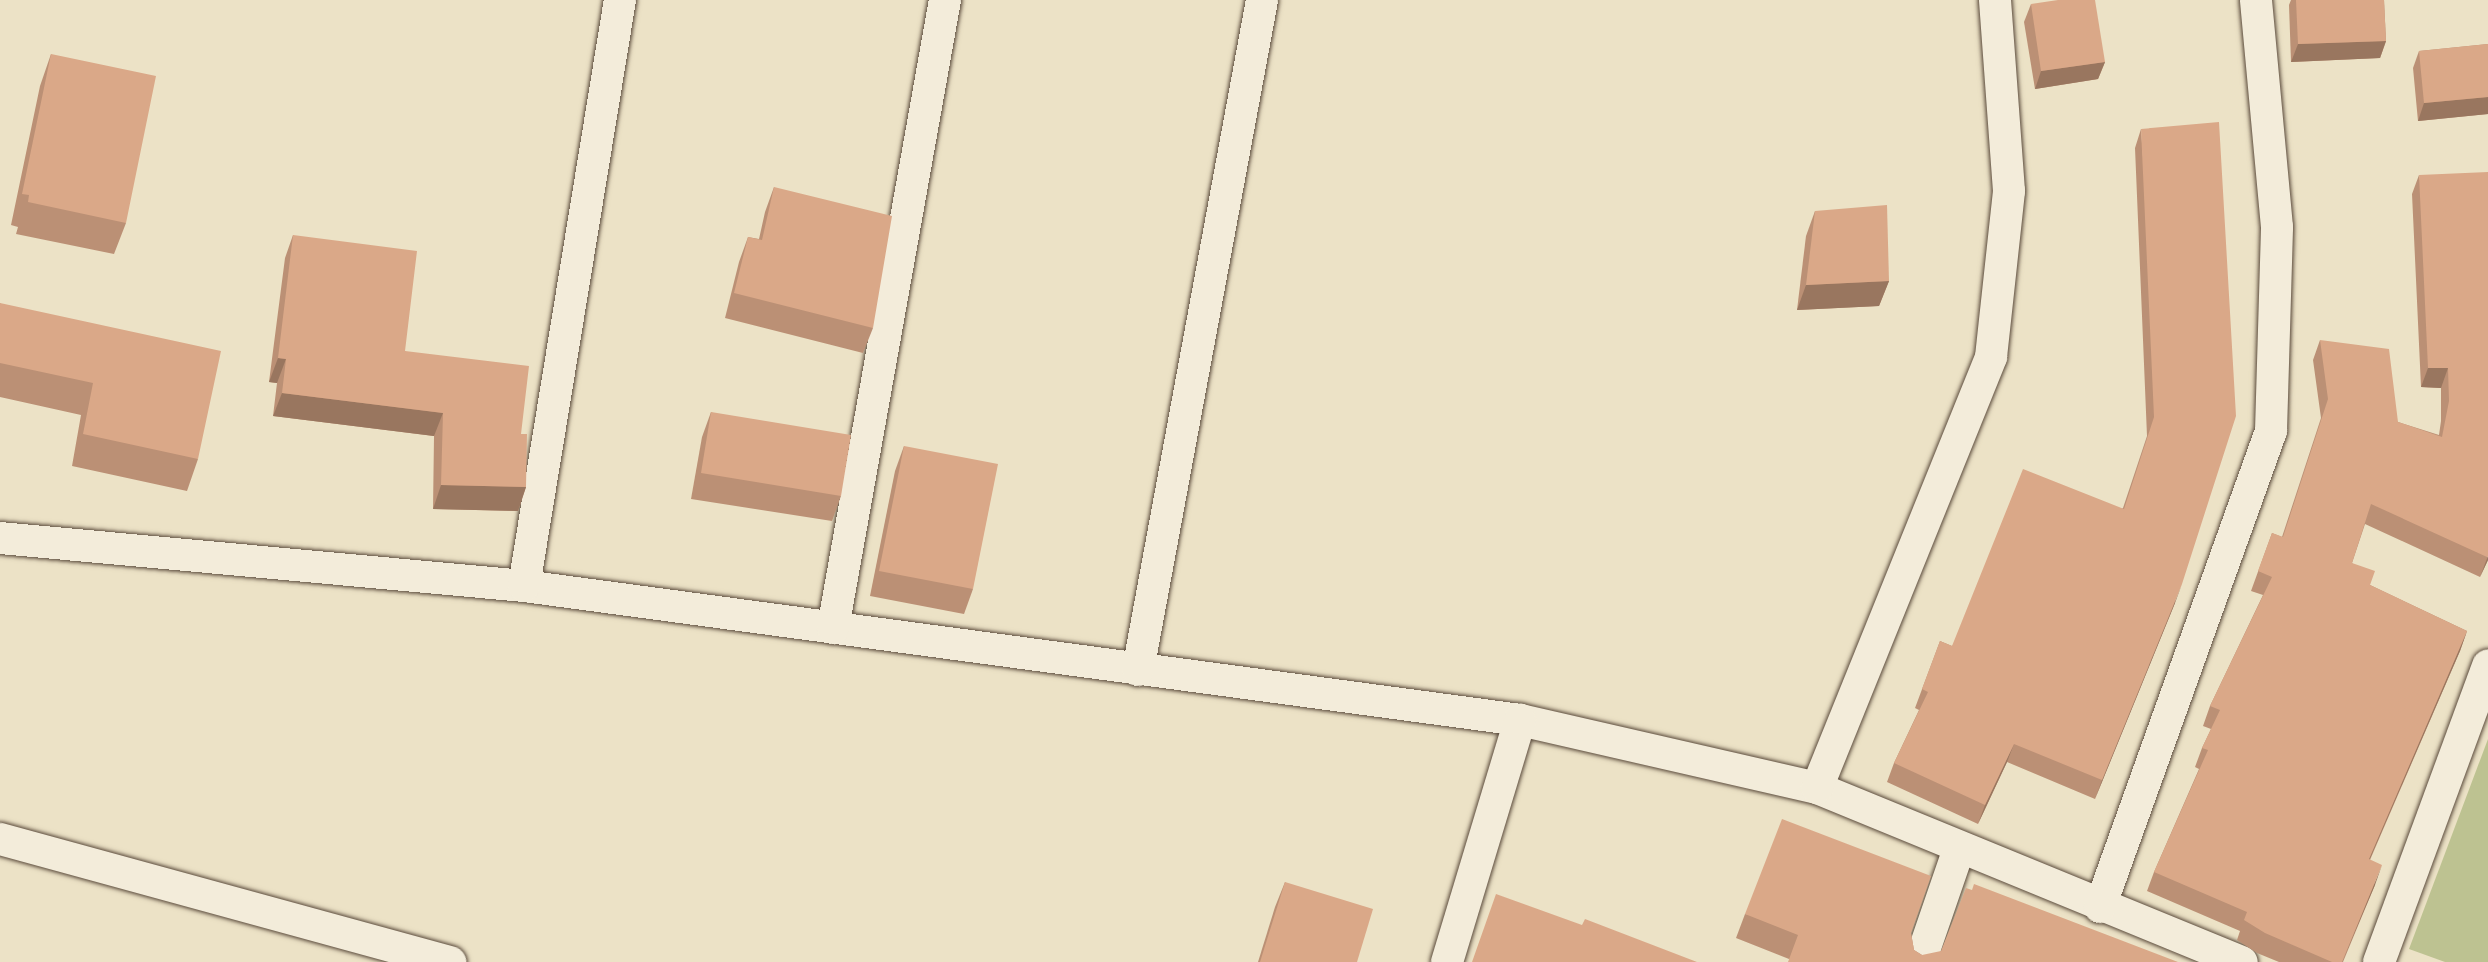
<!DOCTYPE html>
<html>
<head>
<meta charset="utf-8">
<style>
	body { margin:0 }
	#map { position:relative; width:2488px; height:962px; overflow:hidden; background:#ece2c6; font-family:Vollkorn,serif }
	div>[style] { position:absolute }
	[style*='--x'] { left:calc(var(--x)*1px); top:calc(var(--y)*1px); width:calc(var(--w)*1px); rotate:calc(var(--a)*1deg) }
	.green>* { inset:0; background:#bdc291 }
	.roads { filter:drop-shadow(0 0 2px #5a4a3b) drop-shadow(0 0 2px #5a4a3b) }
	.minor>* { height:32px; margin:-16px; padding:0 16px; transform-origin:16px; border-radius:16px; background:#f3ecda }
	.wall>* { inset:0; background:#bb9075 }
	.shaded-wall>* { inset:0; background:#99765f }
	.building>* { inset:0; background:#daa888 }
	span { translate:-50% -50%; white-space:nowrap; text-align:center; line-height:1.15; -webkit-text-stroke:6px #f3ecda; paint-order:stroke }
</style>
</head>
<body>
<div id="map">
	<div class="green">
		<div style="clip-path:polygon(2488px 739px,2488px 962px,2445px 962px,2409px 949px)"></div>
	</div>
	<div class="roads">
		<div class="minor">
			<div style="--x:0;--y:538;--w:526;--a:5.23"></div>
			<div style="--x:524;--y:586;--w:1005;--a:7.66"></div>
			<div style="--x:1520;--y:720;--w:305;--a:12.9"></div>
			<div style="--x:1817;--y:788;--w:459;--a:22.3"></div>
			<div style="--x:524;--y:586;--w:594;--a:-80.7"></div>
			<div style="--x:833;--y:628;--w:638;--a:-79.89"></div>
			<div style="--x:1138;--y:670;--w:681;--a:-79.51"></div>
			<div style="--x:1817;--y:788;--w:465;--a:-68"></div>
			<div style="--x:1991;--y:357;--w:167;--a:-83.8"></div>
			<div style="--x:2009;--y:191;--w:192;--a:-94.2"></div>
			<div style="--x:0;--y:839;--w:467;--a:15.3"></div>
			<div style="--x:2100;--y:907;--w:506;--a:-70.24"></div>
			<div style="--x:2271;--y:431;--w:204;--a:-88.3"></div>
			<div style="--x:2277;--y:227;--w:228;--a:-95.3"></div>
			<div style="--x:1447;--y:962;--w:253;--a:-73.2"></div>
			<div style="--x:1920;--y:962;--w:120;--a:-71"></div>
			<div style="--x:2379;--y:962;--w:316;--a:-69.8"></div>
		</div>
	</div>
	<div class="wall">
		<div style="clip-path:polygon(2291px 0,2384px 0,2386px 41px,2380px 58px,2291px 62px,2289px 5px)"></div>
		<div style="clip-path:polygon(2031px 4px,2105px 62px,2098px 79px,2035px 89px,2024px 22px)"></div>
		<div style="clip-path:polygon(2488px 44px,2488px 114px,2418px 121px,2413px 68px,2419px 51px)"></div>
		<div style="clip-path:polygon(51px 54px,126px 223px,114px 254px,16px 234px,18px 227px,11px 225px,40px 86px)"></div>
		<div style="clip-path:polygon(2141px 129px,2175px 603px,2095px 799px,2007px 762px,1978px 824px,1887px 782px,1894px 763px,1919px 710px,1915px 708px,1940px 641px,1952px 646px,2123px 508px,2147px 436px,2135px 148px)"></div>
		<div style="clip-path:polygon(2419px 175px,2488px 560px,2480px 577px,2365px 524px,2352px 563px,2370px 585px,2467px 631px,2460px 651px,2370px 860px,2375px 885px,2343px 962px,2279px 962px,2257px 953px,2237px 940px,2240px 931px,2147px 891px,2154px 872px,2199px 769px,2195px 767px,2202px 748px,2211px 729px,2203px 726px,2210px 706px,2263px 595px,2251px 591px,2272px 533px,2282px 537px,2321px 418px,2313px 360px,2320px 340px,2398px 422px,2439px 435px,2441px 421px,2441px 388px,2421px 387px,2412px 194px)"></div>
		<div style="clip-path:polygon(774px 187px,873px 328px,863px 353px,725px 318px,739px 262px,748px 237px,759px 239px,765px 212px)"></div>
		<div style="clip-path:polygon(1815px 211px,1889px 281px,1879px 306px,1797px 310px,1806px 236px)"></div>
		<div style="clip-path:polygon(293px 235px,405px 351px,526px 487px,518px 511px,433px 509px,434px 436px,273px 416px,277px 383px,269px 382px,285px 258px)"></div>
		<div style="clip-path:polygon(0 303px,198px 459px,187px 491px,72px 466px,81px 415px,0 397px)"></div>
		<div style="clip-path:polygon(711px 412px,841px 496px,832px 521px,691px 499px,702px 437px)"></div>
		<div style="clip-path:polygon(904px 446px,973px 589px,964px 614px,870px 596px,895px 471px)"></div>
		<div style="clip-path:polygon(1285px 882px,1357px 962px,1258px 962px,1275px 907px)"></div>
		<div style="clip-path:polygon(1745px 914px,1911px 933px,1914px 950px,1922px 955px,2178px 962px,1789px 959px,1736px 938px)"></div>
	</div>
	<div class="shaded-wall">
		<div style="clip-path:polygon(2386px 41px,2380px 58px,2291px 62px,2298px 44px)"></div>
		<div style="clip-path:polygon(2105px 62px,2098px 79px,2035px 89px,2041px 71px)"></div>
		<div style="clip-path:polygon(2488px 97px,2488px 114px,2418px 121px,2424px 103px)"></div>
		<div style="clip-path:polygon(1889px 281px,1879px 306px,1797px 310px,1806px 285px)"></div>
		<div style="clip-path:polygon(278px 358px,286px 359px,277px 383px,269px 382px)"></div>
		<div style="clip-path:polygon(2428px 368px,2448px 368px,2441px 388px,2421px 387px)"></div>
		<div style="clip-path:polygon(282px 393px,443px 413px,434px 436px,273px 416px)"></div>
		<div style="clip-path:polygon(441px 485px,526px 487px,518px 511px,433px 509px)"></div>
		<div style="clip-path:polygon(2488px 556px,2488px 560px,2480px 577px)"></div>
		<div style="clip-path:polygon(2182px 584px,2175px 603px,2095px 799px,2102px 780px)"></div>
		<div style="clip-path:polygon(2467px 631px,2460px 651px,2361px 879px,2369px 859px)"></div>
		<div style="clip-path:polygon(2014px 744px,2007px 762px,1978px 824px,1985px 805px)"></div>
		<div style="clip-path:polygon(2382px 865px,2375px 885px,2342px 962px)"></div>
	</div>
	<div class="building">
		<div style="clip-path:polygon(2058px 0,2095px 0,2105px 62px,2041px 71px,2031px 4px)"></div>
		<div style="clip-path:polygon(2296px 0,2384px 0,2386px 41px,2298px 44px)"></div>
		<div style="clip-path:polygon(2488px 44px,2488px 97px,2424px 103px,2419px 51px)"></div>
		<div style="clip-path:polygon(51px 54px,156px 76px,126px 223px,28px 202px,29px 195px,22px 194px)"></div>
		<div style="clip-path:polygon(2219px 122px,2236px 416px,2182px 584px,2102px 780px,2014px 744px,1985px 805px,1894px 763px,1928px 692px,1922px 689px,1940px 641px,1952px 646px,2023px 469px,2124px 509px,2154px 417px,2141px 129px)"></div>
		<div style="clip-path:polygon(2488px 172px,2488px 556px,2487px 557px,2371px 504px,2352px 563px,2375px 571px,2370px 585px,2467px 631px,2369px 859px,2382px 865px,2342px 962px,2332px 962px,2265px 933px,2244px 920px,2247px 912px,2154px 872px,2208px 750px,2202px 748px,2220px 710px,2210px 706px,2272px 577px,2258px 571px,2272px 533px,2283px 537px,2328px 399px,2320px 340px,2389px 349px,2398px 422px,2442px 437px,2449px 401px,2448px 368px,2428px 368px,2419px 175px)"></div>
		<div style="clip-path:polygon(774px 187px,892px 216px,873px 328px,734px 293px,748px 237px,762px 240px)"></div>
		<div style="clip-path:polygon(1887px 205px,1889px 281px,1806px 285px,1815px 211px)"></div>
		<div style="clip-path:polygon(293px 235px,417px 251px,405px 351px,529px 366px,521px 434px,527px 434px,526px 487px,441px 485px,443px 413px,282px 393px,286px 359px,278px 358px)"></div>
		<div style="clip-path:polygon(0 303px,221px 351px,198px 459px,83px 434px,93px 383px,0 363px)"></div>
		<div style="clip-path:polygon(711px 412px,851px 435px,841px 496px,701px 473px)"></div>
		<div style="clip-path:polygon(904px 446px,998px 464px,973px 589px,879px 571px)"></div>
		<div style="clip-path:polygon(1782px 819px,1931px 876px,1911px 933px,1914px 950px,1922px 955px,1941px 951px,1966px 888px,1972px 890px,1974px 884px,2178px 962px,1788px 962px,1798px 935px,1745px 914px)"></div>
		<div style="clip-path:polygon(1285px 882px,1373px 909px,1357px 962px,1260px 962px)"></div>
		<div style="clip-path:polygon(1496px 894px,1582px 925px,1585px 919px,1697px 962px,1472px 962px)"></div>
	</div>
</div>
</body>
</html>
